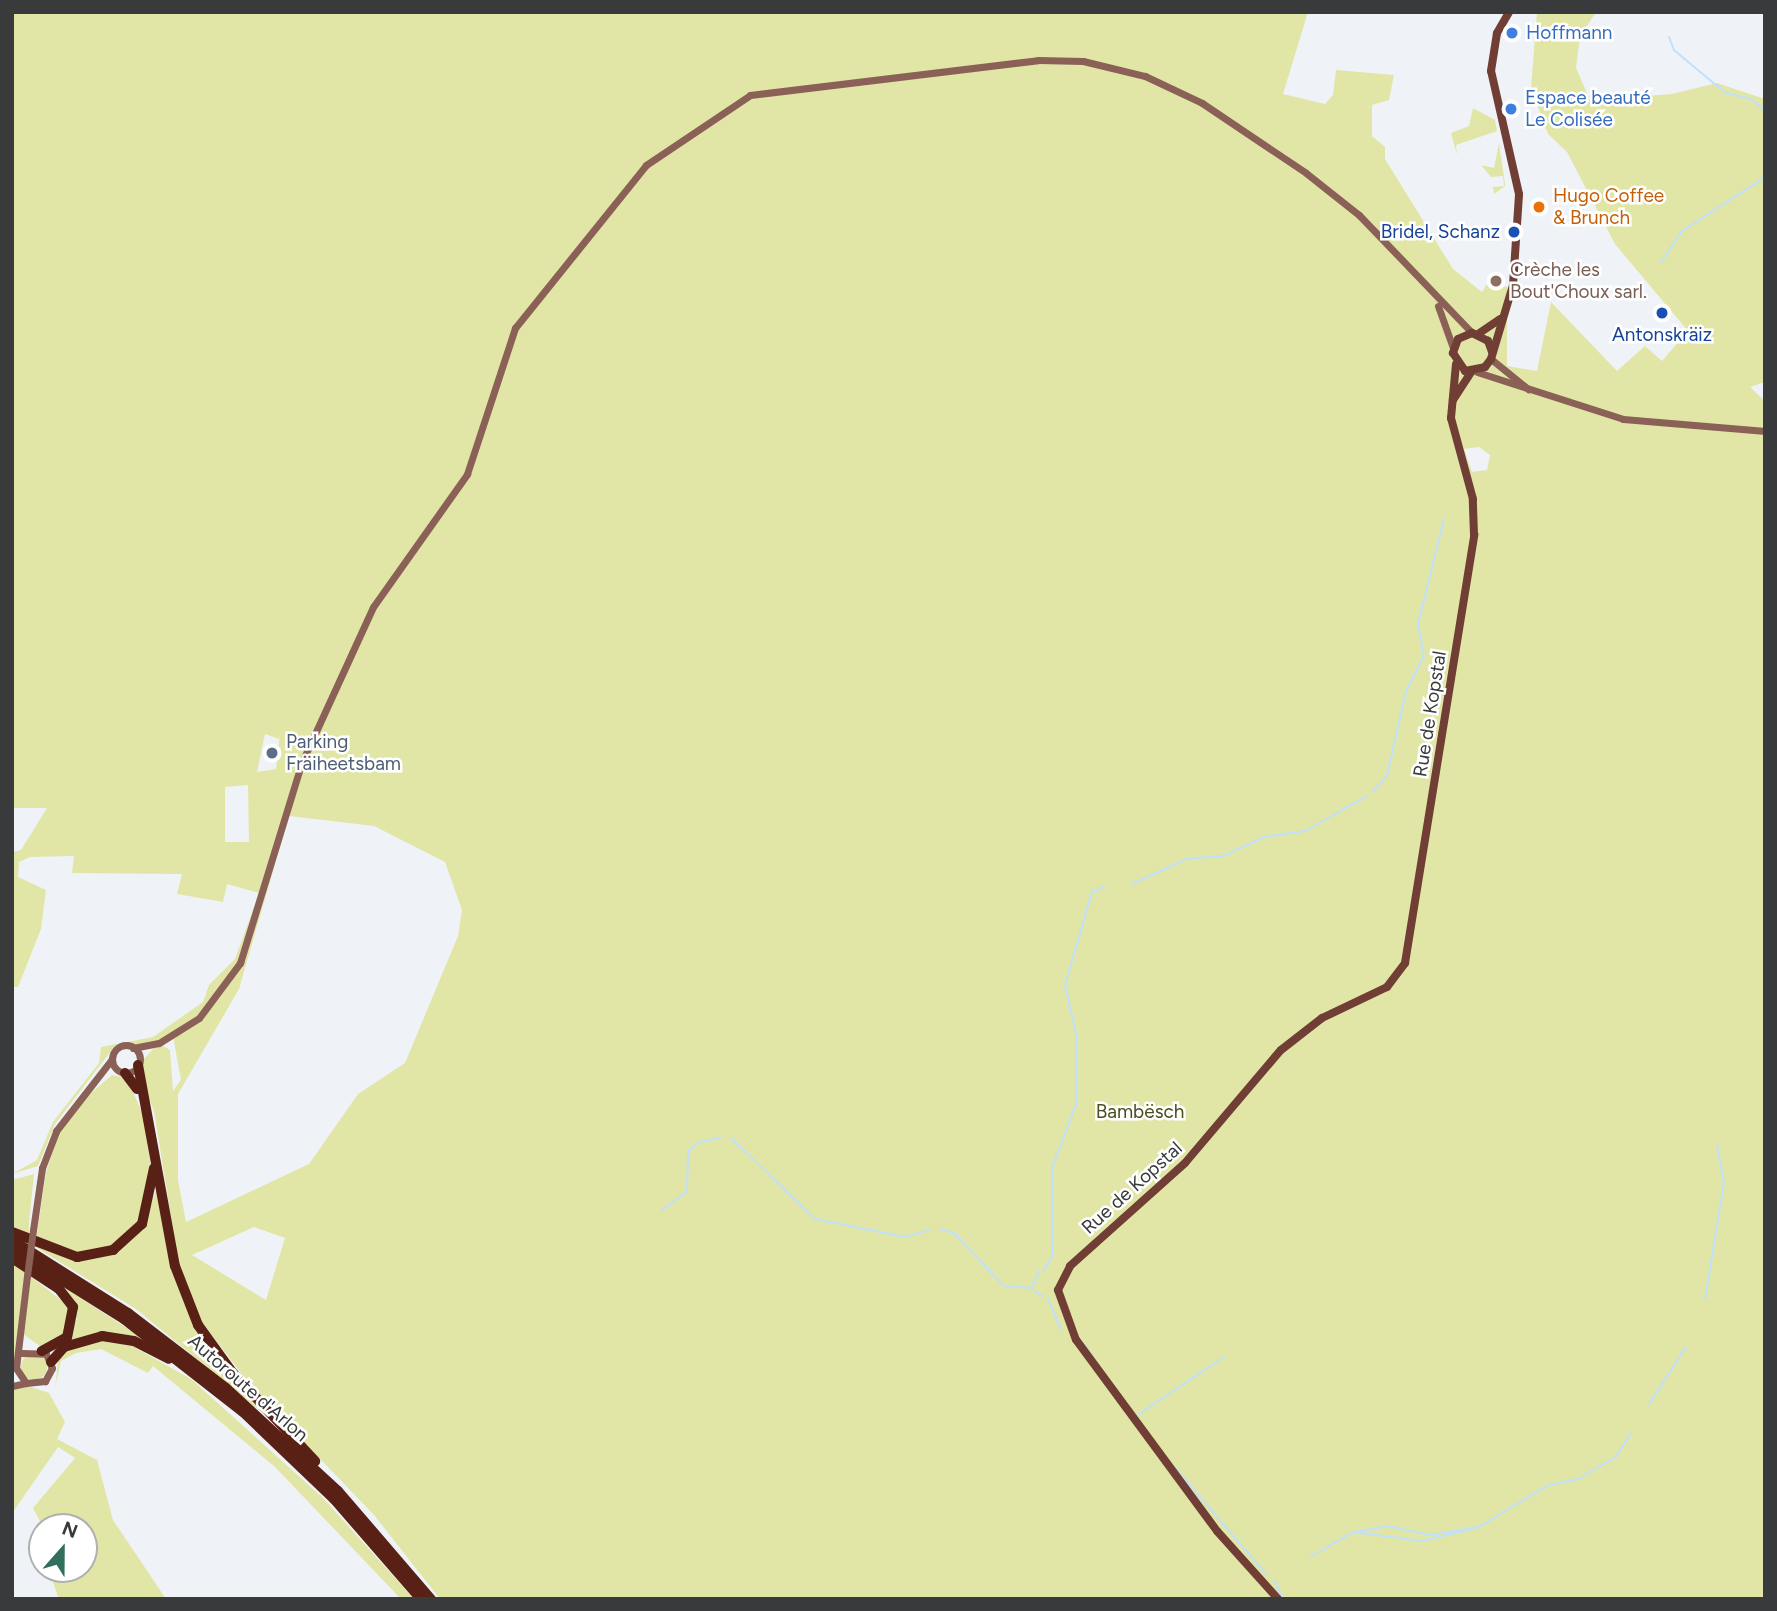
<!DOCTYPE html>
<html>
<head>
<meta charset="utf-8">
<style>
	body { margin:0 }
	#map { position:relative; width:1777px; height:1611px; overflow:hidden; background:#eff3f8; font-family:Figtree,sans-serif }
	div>[style] { position:absolute }
	[style*='--x'] { left:calc(var(--x)*1px); top:calc(var(--y)*1px); width:calc(var(--w)*1px); rotate:calc(var(--a)*1deg) }
	.green>* { inset:0; background:#e1e6a6 }
	.round { border-radius:50% }
	.stream>* { height:2px; margin:-1px; padding:0 1px; transform-origin:1px; border-radius:1px; background:#c0e0fc }
	.secondary>* { height:7px; margin:-3.5px; padding:0 3.5px; transform-origin:3.5px; border-radius:3.5px; background:#8b6057 }
	.secondary>.ring { margin:-3.5px; padding:0; box-sizing:content-box; background:none; border:7px solid #8b6057; border-radius:50% }
	.primary>* { height:8px; margin:-4px; padding:0 4px; transform-origin:4px; border-radius:4px; background:#703e34 }
	.motorway>* { height:10px; margin:-5px; padding:0 5px; transform-origin:5px; border-radius:5px; background:#592016 }
	.secondary-bridge>* { height:7px; margin:-3.5px; padding:0 3.5px; transform-origin:3.5px; border-radius:3.5px; background:#8b6057 }
	.dots>* { width:19px; height:19px; translate:-50% -50%; box-sizing:border-box; border:4px solid #fff; border-radius:50% }
	span { translate:-50% -50%; white-space:nowrap; text-align:center; line-height:1.15; -webkit-text-stroke:5px #fff; paint-order:stroke }
	.shop-label { font-size:19px; color:#366cbe }
	.left { translate:0 -50%; text-align:left }
	.food-label { font-size:19px; color:#c56008 }
	.transit-label { font-size:19px; color:#164399 }
	.right { translate:-100% -50%; text-align:right }
	.education-label { font-size:19px; color:#785e54 }
	.street-label { font-size:19px; color:#383a3c }
	.service-label { font-size:19px; color:#4e5e75 }
	.park-label { font-size:19px; color:#4a4d1c }
	.frame { position:absolute; inset:0; border:14px solid #383a3c; pointer-events:none }
	.north { position:absolute; left:28px; top:1513px; width:70px; height:70px; box-sizing:border-box; background:#fff; border:2px solid #afb0b1; border-radius:50%; rotate:21deg; font-size:19px; font-weight:700; line-height:28px; text-align:center; color:#383a3c }
	.north::after { content:''; display:block; margin:auto; width:24px; height:32px; background:#2f6f5c; clip-path:polygon(50% 0,100% 100%,50% 72%,0 100%) }
</style>
</head>
<body>
<div id="map">
	<div class="green">
		<div style="clip-path:polygon(evenodd,12px 12px,1308px 12px,1283px 94px,1325px 104px,1333px 95px,1336px 70px,1394px 75px,1389px 100px,1372px 105px,1372px 136px,1385px 147px,1385px 159px,1453px 269px,1482px 292px,1487px 284px,1507px 287px,1507px 366px,1537px 371px,1551px 302px,1617px 371px,1645px 346px,1662px 361px,1688px 331px,1615px 244px,1567px 152px,1548px 134px,1531px 88px,1537px 12px,1596px 12px,1580px 37px,1576px 68px,1590px 100px,1672px 94px,1717px 83px,1765px 99px,1765px 382px,1750px 387px,1765px 401px,1765px 1599px,440px 1599px,374px 1515px,254px 1390px,201px 1321px,179px 1266px,154px 1111px,141px 1078px,143px 1060px,158px 1044px,114px 1047px,55px 1124px,38px 1166px,12px 1174px,37px 1160px,53px 1122px,99px 1063px,101px 1047px,153px 1037px,203px 1002px,209px 985px,235px 959px,259px 893px,227px 884px,223px 902px,177px 894px,182px 874px,72px 873px,74px 856px,30px 857px,19px 862px,18px 877px,46px 890px,41px 929px,18px 987px,12px 987px,12px 852px,21px 850px,47px 808px,12px 808px,12px 12px,1479px 447px,1490px 455px,1487px 470px,1472px 472px,1464px 449px,1479px 447px,12px 12px,280px 733px,276px 769px,257px 772px,265px 734px,279px 739px,280px 733px,12px 12px,248px 785px,249px 842px,225px 842px,225px 787px,248px 785px,12px 12px,289px 816px,374px 826px,445px 862px,462px 910px,458px 936px,405px 1063px,358px 1094px,309px 1164px,186px 1222px,178px 1180px,178px 1094px,239px 989px,289px 816px,12px 12px,173px 1036px,181px 1080px,173px 1091px,170px 1050px,160px 1044px,173px 1036px,12px 12px,254px 1227px,285px 1238px,266px 1300px,192px 1255px,254px 1227px)"></div>
		<div style="clip-path:polygon(1473px 108px,1495px 120px,1497px 131px,1456px 145px,1457px 155px,1451px 133px,1469px 126px)"></div>
		<div style="clip-path:polygon(1499px 143px,1505px 184px,1505px 186px,1494px 194px,1493px 187px,1504px 186px,1503px 176px,1491px 177px,1481px 165px,1494px 168px)"></div>
		<div style="clip-path:polygon(112px 1075px,127px 1078px,143px 1115px,151px 1168px,143px 1217px,116px 1245px,78px 1254px,36px 1240px,46px 1172px,60px 1130px,77px 1105px)"></div>
		<div style="clip-path:polygon(34px 1174px,29px 1223px,29px 1236px,12px 1227px,12px 1180px)"></div>
		<div style="clip-path:polygon(156px 1190px,183px 1301px,218px 1363px,271px 1420px,136px 1309px,29px 1243px,77px 1260px,114px 1253px,144px 1225px)"></div>
		<div style="clip-path:polygon(12px 1262px,70px 1307px,65px 1335px,44px 1349px,23px 1334px,12px 1379px)"></div>
		<div style="clip-path:polygon(62px 1286px,136px 1334px,152px 1346px,118px 1335px,61px 1346px,77px 1319px)"></div>
		<div style="clip-path:polygon(91px 1341px,123px 1341px,191px 1379px,323px 1498px,414px 1599px,401px 1599px,275px 1467px,153px 1366px,148px 1373px,101px 1349px,76px 1353px,61px 1361px,55px 1388px,59px 1354px)"></div>
		<div class="round" style="left:21px;top:1354px;width:26px;height:26px"></div>
		<div style="clip-path:polygon(25px 1385px,49px 1393px,65px 1422px,57px 1439px,97px 1460px,113px 1520px,166px 1599px,59px 1599px,51px 1577px,84px 1569px,84px 1527px,43px 1527px,33px 1508px,75px 1458px,58px 1447px,13px 1512px,12px 1586px,12px 1386px)"></div>
	</div>
	<div class="stream">
		<div style="--x:1669;--y:37;--w:14;--a:69"></div>
		<div style="--x:1674;--y:50;--w:65;--a:40"></div>
		<div style="--x:1724;--y:92;--w:28;--a:15"></div>
		<div style="--x:1751;--y:99;--w:18;--a:41"></div>
		<div style="--x:1661;--y:262;--w:37;--a:-56"></div>
		<div style="--x:1682;--y:231;--w:99;--a:-33"></div>
		<div style="--x:1373;--y:791;--w:21;--a:-47"></div>
		<div style="--x:1387;--y:776;--w:87;--a:-77.4"></div>
		<div style="--x:1406;--y:691;--w:39;--a:-63"></div>
		<div style="--x:1424;--y:656;--w:33;--a:-101"></div>
		<div style="--x:1418;--y:624;--w:108;--a:-76.1"></div>
		<div style="--x:1132;--y:884;--w:60;--a:-24.8"></div>
		<div style="--x:1186;--y:859;--w:37;--a:-5"></div>
		<div style="--x:1223;--y:856;--w:45;--a:-24.9"></div>
		<div style="--x:1264;--y:837;--w:41;--a:-8.3"></div>
		<div style="--x:1305;--y:831;--w:71;--a:-29.4"></div>
		<div style="--x:731;--y:1138;--w:117;--a:44"></div>
		<div style="--x:815;--y:1219;--w:92;--a:11.3"></div>
		<div style="--x:905;--y:1237;--w:25;--a:-16"></div>
		<div style="--x:662;--y:1210;--w:31;--a:-36"></div>
		<div style="--x:687;--y:1192;--w:40;--a:-88.6"></div>
		<div style="--x:688;--y:1152;--w:12;--a:-48"></div>
		<div style="--x:696;--y:1143;--w:25;--a:-12"></div>
		<div style="--x:940;--y:1229;--w:15;--a:16"></div>
		<div style="--x:954;--y:1233;--w:73;--a:46.7"></div>
		<div style="--x:1004;--y:1286;--w:28;--a:4"></div>
		<div style="--x:1032;--y:1288;--w:18;--a:-68"></div>
		<div style="--x:1043;--y:1271;--w:17;--a:-59"></div>
		<div style="--x:1052;--y:1256;--w:88;--a:-90"></div>
		<div style="--x:1052;--y:1168;--w:68;--a:-69.4"></div>
		<div style="--x:1076;--y:1104;--w:71;--a:-90"></div>
		<div style="--x:1076;--y:1033;--w:49;--a:-102.9"></div>
		<div style="--x:1065;--y:985;--w:97;--a:-73.8"></div>
		<div style="--x:1092;--y:892;--w:13;--a:-23"></div>
		<div style="--x:1035;--y:1292;--w:9;--a:27"></div>
		<div style="--x:1048;--y:1299;--w:33;--a:67"></div>
		<div style="--x:1705;--y:1299;--w:118;--a:-80.7"></div>
		<div style="--x:1724;--y:1183;--w:39;--a:-100"></div>
		<div style="--x:1076;--y:1334;--w:26;--a:53"></div>
		<div style="--x:1649;--y:1404;--w:68;--a:-57"></div>
		<div style="--x:1136;--y:1416;--w:106;--a:-33.8"></div>
		<div style="--x:1176;--y:1469;--w:140;--a:49.4"></div>
		<div style="--x:1354;--y:1532;--w:35;--a:-10"></div>
		<div style="--x:1388;--y:1526;--w:43;--a:12.1"></div>
		<div style="--x:1430;--y:1535;--w:49;--a:-9.5"></div>
		<div style="--x:1310;--y:1557;--w:50;--a:-30.2"></div>
		<div style="--x:1353;--y:1532;--w:70;--a:7.4"></div>
		<div style="--x:1422;--y:1541;--w:59;--a:-13.8"></div>
		<div style="--x:1479;--y:1527;--w:81;--a:-31.3"></div>
		<div style="--x:1548;--y:1485;--w:31;--a:-11"></div>
		<div style="--x:1578;--y:1479;--w:44;--a:-30.1"></div>
		<div style="--x:1616;--y:1457;--w:28;--a:-58"></div>
		<div style="--x:1274;--y:1580;--w:21;--a:65"></div>
	</div>
	<div class="secondary">
		<div style="--x:1438;--y:306;--w:45;--a:70.3"></div>
		<div style="--x:1491;--y:359;--w:48;--a:39"></div>
		<div style="--x:1477;--y:372;--w:153;--a:17.8"></div>
		<div style="--x:1623;--y:419;--w:143;--a:4.8"></div>
		<div class="ring" style="left:112px;top:1045px;width:21px;height:21px"></div>
		<div style="--x:133;--y:1048;--w:26;--a:-11"></div>
		<div style="--x:159;--y:1043;--w:47;--a:-32"></div>
		<div style="--x:199;--y:1018;--w:69;--a:-53.3"></div>
		<div style="--x:240;--y:963;--w:210;--a:-72.9"></div>
		<div style="--x:302;--y:762;--w:170;--a:-65.4"></div>
		<div style="--x:373;--y:607;--w:163;--a:-54.7"></div>
		<div style="--x:467;--y:474;--w:154;--a:-71.8"></div>
		<div style="--x:515;--y:328;--w:209;--a:-51.2"></div>
		<div style="--x:646;--y:165;--w:125;--a:-33.9"></div>
		<div style="--x:750;--y:95;--w:290;--a:-6.9"></div>
		<div style="--x:1038;--y:60;--w:45;--a:1.3"></div>
		<div style="--x:1083;--y:61;--w:64;--a:13.6"></div>
		<div style="--x:1145;--y:76;--w:63;--a:25.3"></div>
		<div style="--x:1202;--y:103;--w:125;--a:33.9"></div>
		<div style="--x:1306;--y:173;--w:68;--a:38.4"></div>
		<div style="--x:1359;--y:215;--w:163;--a:46.2"></div>
		<div style="--x:33;--y:1230;--w:63;--a:-81.7"></div>
		<div style="--x:42;--y:1168;--w:40;--a:-69"></div>
		<div style="--x:56;--y:1131;--w:91;--a:-52.1"></div>
		<div style="--x:22;--y:1353;--w:24;--a:2"></div>
		<div style="--x:46;--y:1354;--w:15;--a:67"></div>
		<div style="--x:52;--y:1368;--w:15;--a:118"></div>
		<div style="--x:45;--y:1381;--w:19;--a:174"></div>
		<div style="--x:26;--y:1383;--w:18;--a:-124"></div>
		<div style="--x:16;--y:1368;--w:93;--a:-83.2"></div>
		<div style="--x:12;--y:1386;--w:14;--a:-12"></div>
	</div>
	<div class="primary">
		<div style="--x:1478;--y:334;--w:27;--a:-34"></div>
		<div style="--x:1492;--y:352;--w:12;--a:-110"></div>
		<div style="--x:1488;--y:341;--w:18;--a:-153"></div>
		<div style="--x:1472;--y:333;--w:15;--a:157"></div>
		<div style="--x:1458;--y:339;--w:15;--a:110"></div>
		<div style="--x:1453;--y:353;--w:22;--a:56"></div>
		<div style="--x:1465;--y:371;--w:20;--a:-11"></div>
		<div style="--x:1485;--y:367;--w:10;--a:-53"></div>
		<div style="--x:1491;--y:359;--w:77;--a:-73.4"></div>
		<div style="--x:1513;--y:285;--w:91;--a:-86.2"></div>
		<div style="--x:1519;--y:194;--w:126;--a:-102.8"></div>
		<div style="--x:1491;--y:71;--w:38;--a:-81"></div>
		<div style="--x:1497;--y:33;--w:24;--a:-60"></div>
		<div style="--x:1453;--y:400;--w:33;--a:-57"></div>
		<div style="--x:1278;--y:1599;--w:91;--a:-131.9"></div>
		<div style="--x:1217;--y:1531;--w:237;--a:-126.4"></div>
		<div style="--x:1076;--y:1340;--w:53;--a:-109.8"></div>
		<div style="--x:1058;--y:1290;--w:27;--a:-63"></div>
		<div style="--x:1070;--y:1266;--w:154;--a:-41.8"></div>
		<div style="--x:1185;--y:1163;--w:148;--a:-49.7"></div>
		<div style="--x:1281;--y:1050;--w:52;--a:-38"></div>
		<div style="--x:1322;--y:1018;--w:72;--a:-25.5"></div>
		<div style="--x:1387;--y:987;--w:30;--a:-53"></div>
		<div style="--x:1405;--y:963;--w:434;--a:-80.8"></div>
		<div style="--x:1474;--y:535;--w:36;--a:-92"></div>
		<div style="--x:1473;--y:499;--w:84;--a:-105.2"></div>
		<div style="--x:1451;--y:418;--w:54;--a:-84.7"></div>
	</div>
	<div class="motorway">
		<div style="--x:138;--y:1065;--w:204;--a:79.6"></div>
		<div style="--x:175;--y:1266;--w:63;--a:68.7"></div>
		<div style="--x:198;--y:1325;--w:58;--a:54.1"></div>
		<div style="--x:232;--y:1372;--w:122;--a:47"></div>
		<div style="--x:125;--y:1073;--w:20;--a:53"></div>
		<div style="--x:12;--y:1232;--w:70;--a:21"></div>
		<div style="--x:77;--y:1257;--w:37;--a:-11"></div>
		<div style="--x:113;--y:1250;--w:39;--a:-42"></div>
		<div style="--x:142;--y:1224;--w:57;--a:-77.9"></div>
		<div style="--x:12;--y:1240;--w:137;--a:32.2"></div>
		<div style="--x:128;--y:1313;--w:123;--a:37.4"></div>
		<div style="--x:226;--y:1388;--w:152;--a:42.6"></div>
		<div style="--x:338;--y:1491;--w:143;--a:49.3"></div>
		<div style="--x:12;--y:1249;--w:132;--a:32"></div>
		<div style="--x:124;--y:1319;--w:151;--a:38"></div>
		<div style="--x:243;--y:1412;--w:126;--a:43.7"></div>
		<div style="--x:334;--y:1499;--w:133;--a:49"></div>
		<div style="--x:12;--y:1258;--w:56;--a:33.4"></div>
		<div style="--x:59;--y:1289;--w:23;--a:52"></div>
		<div style="--x:73;--y:1307;--w:31;--a:101"></div>
		<div style="--x:67;--y:1337;--w:29;--a:151"></div>
		<div style="--x:51;--y:1362;--w:20;--a:-49"></div>
		<div style="--x:64;--y:1347;--w:40;--a:-16"></div>
		<div style="--x:102;--y:1336;--w:32;--a:9"></div>
		<div style="--x:134;--y:1341;--w:39;--a:27"></div>
	</div>
	<div class="secondary-bridge">
		<div style="--x:27;--y:1276;--w:46;--a:-82.6"></div>
	</div>
	<div class="dots">
		<div style="left:1512px;top:33px;background:#3f7fe0"></div>
		<div style="left:1511px;top:109px;background:#3f7fe0"></div>
		<div style="left:1539px;top:207px;background:#e8710a"></div>
		<div style="left:1514px;top:232px;background:#1a4fb4"></div>
		<div style="left:1496px;top:281px;background:#8d6e63"></div>
		<div style="left:1662px;top:313px;background:#1a4fb4"></div>
		<div style="left:272px;top:753px;background:#5c6f8a"></div>
	</div>
	<div class="shop-label">
		<span class="left" style="left:1526px;top:33px">Hoffmann</span>
		<span class="left" style="left:1525px;top:109px">Espace beauté<br>Le Colisée</span>
	</div>
	<div class="food-label">
		<span class="left" style="left:1553px;top:207px">Hugo Coffee<br>&amp; Brunch</span>
	</div>
	<div class="transit-label">
		<span class="right" style="left:1500px;top:232px">Bridel, Schanz</span>
		<span style="left:1662px;top:335px">Antonskräiz</span>
	</div>
	<div class="education-label">
		<span class="left" style="left:1510px;top:281px">Crèche les<br>Bout'Choux sarl.</span>
	</div>
	<div class="street-label">
		<span style="left:1430px;top:714px;rotate:-81deg">Rue de Kopstal</span>
		<span style="left:1132px;top:1188px;rotate:-42deg">Rue de Kopstal</span>
		<span style="left:248px;top:1388px;rotate:41deg">Autoroute d'Arlon</span>
	</div>
	<div class="service-label">
		<span class="left" style="left:286px;top:753px">Parking<br>Fräiheetsbam</span>
	</div>
	<div class="park-label">
		<span style="left:1140px;top:1112px">Bambësch</span>
	</div>
	<div class="frame"></div>
	<div class="north">N</div>
</div>
</body>
</html>
